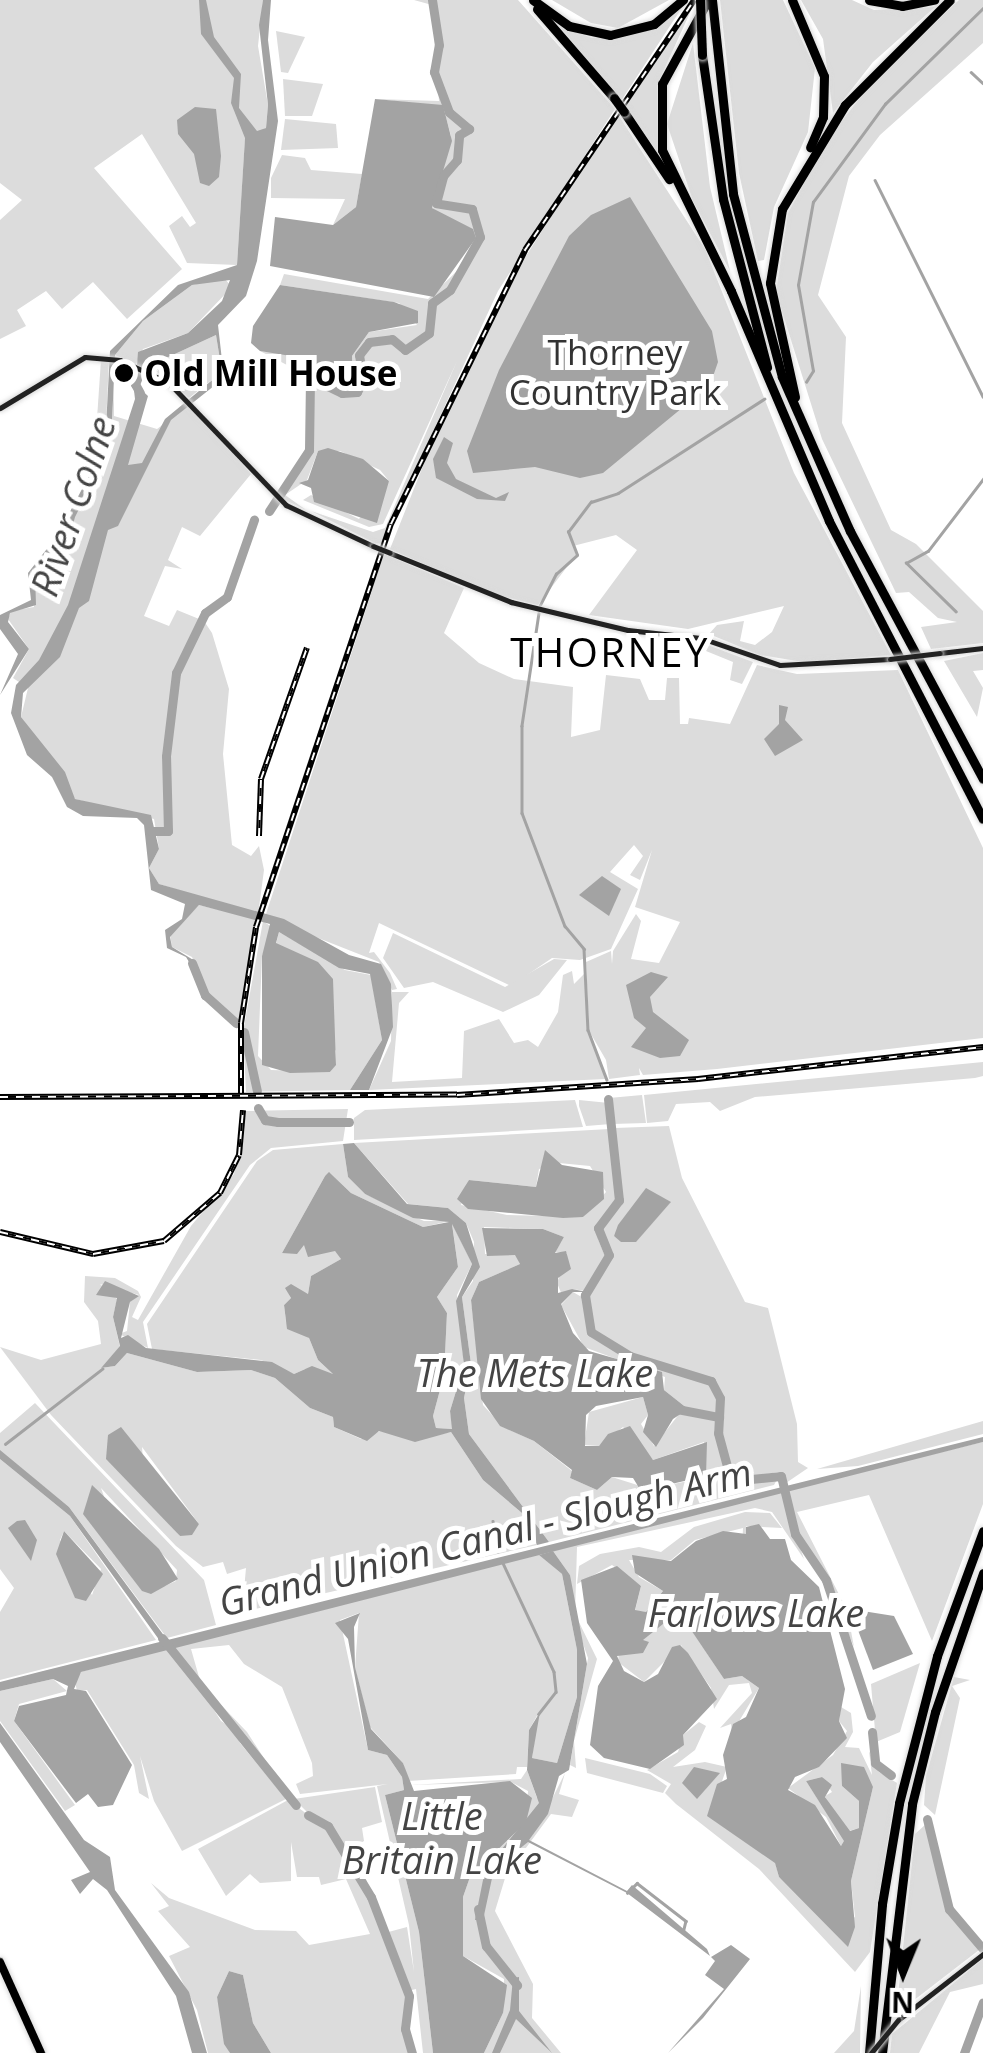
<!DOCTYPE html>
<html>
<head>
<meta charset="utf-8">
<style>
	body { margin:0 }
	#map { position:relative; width:983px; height:2053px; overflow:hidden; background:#fff; font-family:"Open Sans",sans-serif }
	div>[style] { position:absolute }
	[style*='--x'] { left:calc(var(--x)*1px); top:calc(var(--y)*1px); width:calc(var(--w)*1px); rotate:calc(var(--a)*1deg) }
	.green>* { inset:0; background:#dcdcdc }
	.water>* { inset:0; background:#a3a3a3 }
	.stream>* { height:2.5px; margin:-1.25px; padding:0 1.25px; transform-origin:1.25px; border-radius:1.25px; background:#a3a3a3 }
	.river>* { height:9px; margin:-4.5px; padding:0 4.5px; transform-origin:4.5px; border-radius:4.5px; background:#a3a3a3 }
	.roads { filter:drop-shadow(0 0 2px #dbdbdb) drop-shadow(0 0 2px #dbdbdb) }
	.secondary>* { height:5px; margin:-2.5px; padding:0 2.5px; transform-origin:2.5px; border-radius:2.5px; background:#222 }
	.primary>* { height:8px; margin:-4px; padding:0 4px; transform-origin:4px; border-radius:4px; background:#000 }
	.highway>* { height:9px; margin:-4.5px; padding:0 4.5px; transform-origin:4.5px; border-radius:4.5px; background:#000 }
	.rail>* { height:6px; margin-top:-3px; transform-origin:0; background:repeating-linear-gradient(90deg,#fff 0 8px,#000 0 16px); box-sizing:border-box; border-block:2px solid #000 }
	.bridges { filter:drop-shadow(0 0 2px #dbdbdb) drop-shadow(0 0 2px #dbdbdb) }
	.secondary-bridge>* { height:5px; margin:-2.5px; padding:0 2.5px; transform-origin:2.5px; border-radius:2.5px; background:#222 }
	.highway-bridge>* { height:9px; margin:-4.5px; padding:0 4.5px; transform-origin:4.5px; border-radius:4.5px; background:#000 }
	.dots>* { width:28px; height:28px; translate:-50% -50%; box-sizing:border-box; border:5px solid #fff; border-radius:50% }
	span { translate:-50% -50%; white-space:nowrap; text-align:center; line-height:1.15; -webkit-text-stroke:10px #fff; paint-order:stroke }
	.park-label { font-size:35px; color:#333 }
	.poi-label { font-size:35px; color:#000; font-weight:700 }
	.left { translate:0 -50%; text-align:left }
	.water-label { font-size:38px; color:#444; font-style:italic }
	.quarter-label { font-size:40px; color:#000; letter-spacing:2.5px }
	.north { position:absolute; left:853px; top:1923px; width:100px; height:100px; -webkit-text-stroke:8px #fff; paint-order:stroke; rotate:181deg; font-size:28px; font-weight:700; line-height:40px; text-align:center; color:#000 }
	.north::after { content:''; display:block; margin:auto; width:35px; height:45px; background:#000; clip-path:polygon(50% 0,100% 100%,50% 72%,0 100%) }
</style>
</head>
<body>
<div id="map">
	<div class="green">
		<div style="clip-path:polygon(0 0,263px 0,258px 46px,268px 105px,266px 128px,245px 139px,237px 265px,187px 263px,169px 226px,182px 216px,190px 227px,196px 223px,142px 134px,94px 168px,182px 269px,127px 319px,93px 282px,62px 309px,46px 291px,17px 310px,26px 326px,0 339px,0 220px,22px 200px,0 183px)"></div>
		<div style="clip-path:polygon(414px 0,518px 0,615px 109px,498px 291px,381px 544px,375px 543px,311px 511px,373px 532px,385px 528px,457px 361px,383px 524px,369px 527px,303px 500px,311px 495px,359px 519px,389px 481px,380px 470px,340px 451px,318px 451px,307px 480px,285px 495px,306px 510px,279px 497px,309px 449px,310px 381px,337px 391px,260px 351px,285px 353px,306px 371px,353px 383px,352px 356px,369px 332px,417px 325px,399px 303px,280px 285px,284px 274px,428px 299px,458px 270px,476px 238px,432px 208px,451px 136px,443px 106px,375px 99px,439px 101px,432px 5px)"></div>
		<div style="clip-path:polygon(552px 0,669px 0,618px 28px,591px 23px)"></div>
		<div style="clip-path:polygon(720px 0,783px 0,815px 68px,808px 132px,774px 207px,764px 260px,758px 261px,739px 173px)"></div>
		<div style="clip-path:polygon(801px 0,852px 0,874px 10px,935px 7px,873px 62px,833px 113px,823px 39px)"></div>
		<div style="clip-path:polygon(959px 0,983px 0,983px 43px,880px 135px,849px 176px,818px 295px,846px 337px,842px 423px,891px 530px,916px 544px,983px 611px,983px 643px,931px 649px,921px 627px,957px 622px,938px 618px,909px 592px,896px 593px,822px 439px,776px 292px,788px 213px,829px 137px,872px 83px)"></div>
		<div style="clip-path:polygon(694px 4px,657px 85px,658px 153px,624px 104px)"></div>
		<div style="clip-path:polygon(683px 6px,621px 101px,559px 26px,592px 38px,621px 38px,657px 27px)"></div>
		<div style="clip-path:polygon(276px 31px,305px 37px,288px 73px,281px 72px)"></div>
		<div style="clip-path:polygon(693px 43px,710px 187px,730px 271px,693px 201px,667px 124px)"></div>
		<div style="clip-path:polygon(283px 79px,323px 84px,312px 116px,285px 116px)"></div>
		<div style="clip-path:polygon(617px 113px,705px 249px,794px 473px,891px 655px,803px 662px,760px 655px,709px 634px,717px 625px,744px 621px,740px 641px,755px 645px,772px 632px,784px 606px,688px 629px,589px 615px,637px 550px,616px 535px,573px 546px,576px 555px,538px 605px,490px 593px,390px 549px,450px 398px,505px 289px)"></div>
		<div style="clip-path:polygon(285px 119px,336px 124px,338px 148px,281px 150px)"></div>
		<div style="clip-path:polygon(282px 155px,305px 158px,311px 170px,362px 174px,356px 207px,333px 225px,345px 199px,271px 198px,271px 178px)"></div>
		<div style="clip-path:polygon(224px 278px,232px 287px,188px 333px,143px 349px,136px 364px,115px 355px,143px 321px,192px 285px)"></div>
		<div style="clip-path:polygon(216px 335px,222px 372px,189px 398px,157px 372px,164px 359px)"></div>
		<div style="clip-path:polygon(109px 359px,105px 446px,101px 451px,95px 448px,101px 360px)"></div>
		<div style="clip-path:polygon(114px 385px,114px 416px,157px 429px,190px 404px,251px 474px,200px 536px,182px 527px,168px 560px,182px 569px,165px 566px,144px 616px,169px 626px,177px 610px,204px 621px,212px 633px,229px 689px,223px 754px,232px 845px,251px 856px,259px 846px,264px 870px,258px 915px,159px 884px,149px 868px,159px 849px,154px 819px,75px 799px,21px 717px,28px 688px,13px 678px,29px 649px,8px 619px,11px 611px,34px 607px,35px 574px,60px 563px,69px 546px,74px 517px,111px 445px)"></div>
		<div style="clip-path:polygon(384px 554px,464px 588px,444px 633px,479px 663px,514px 679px,573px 687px,571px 737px,600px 730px,606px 675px,640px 679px,649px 700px,665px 700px,667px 678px,679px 678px,680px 724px,688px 724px,689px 718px,730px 724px,757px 665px,797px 674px,898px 670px,983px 848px,983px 1038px,717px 1069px,643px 1075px,639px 1068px,640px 1075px,609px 1079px,606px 1060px,588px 1029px,606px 1079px,369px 1090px,391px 1041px,392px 992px,409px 992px,399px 1003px,392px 1082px,462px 1078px,464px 1031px,499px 1019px,514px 1043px,528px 1040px,538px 1047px,558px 1012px,563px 975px,572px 971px,574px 984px,584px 974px,589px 1028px,586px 962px,611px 951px,612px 964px,613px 951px,636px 914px,641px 921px,631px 959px,659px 963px,680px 922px,635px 907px,652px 850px,640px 880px,630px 875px,643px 856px,634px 845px,610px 872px,638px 889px,611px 949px,580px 960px,552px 958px,511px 986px,379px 923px,369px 953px,374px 952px,390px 973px,397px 989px,392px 990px,379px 962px,265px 917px)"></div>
		<div style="clip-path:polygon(679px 640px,697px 641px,753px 662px,742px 684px,730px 680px,733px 662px)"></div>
		<div style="clip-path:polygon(983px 653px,983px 670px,973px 671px,983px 688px,977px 717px,944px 661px)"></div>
		<div style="clip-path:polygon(199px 905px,257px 919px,239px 1025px,207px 994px,192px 957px,172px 947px,170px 934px)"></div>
		<div style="clip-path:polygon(263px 921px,273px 928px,262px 956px,258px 1056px,271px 1070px,330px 1072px,336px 1064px,336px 1051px,309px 1016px,310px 1024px,301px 1024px,298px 999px,307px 1001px,309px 1016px,333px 1014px,276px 944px,279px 932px,345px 970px,371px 975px,382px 1040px,350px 1090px,246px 1092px,243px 1032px)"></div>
		<div style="clip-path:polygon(393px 933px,505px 987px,554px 959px,567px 960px,539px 995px,503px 1012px,433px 982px,404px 988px,383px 958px)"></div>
		<div style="clip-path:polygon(983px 1062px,983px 1076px,975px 1078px,755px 1097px,720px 1111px,710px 1102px,676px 1104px,668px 1121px,647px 1123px,644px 1095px)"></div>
		<div style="clip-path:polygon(642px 1095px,646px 1123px,612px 1124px,610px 1110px,611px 1124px,586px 1126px,579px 1106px,579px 1100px,609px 1103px,609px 1098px)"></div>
		<div style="clip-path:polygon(575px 1100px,583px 1127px,354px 1140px,354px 1118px,365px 1110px)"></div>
		<div style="clip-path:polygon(evenodd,348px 1109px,343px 1141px,271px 1148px,250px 1165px,143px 1322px,148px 1348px,119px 1334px,127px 1331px,130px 1302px,139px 1295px,100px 1284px,117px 1299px,113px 1317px,120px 1347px,101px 1368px,115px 1366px,127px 1353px,197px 1372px,251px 1370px,275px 1378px,310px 1408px,333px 1417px,334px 1427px,361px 1439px,380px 1431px,418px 1439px,451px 1432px,483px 1480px,522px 1513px,537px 1545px,242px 1612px,246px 1568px,227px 1574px,223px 1562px,203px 1567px,176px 1546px,51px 1415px,0 1347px,41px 1360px,101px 1344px,98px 1321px,84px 1302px,85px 1276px,115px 1278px,138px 1291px,141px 1297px,132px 1317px,138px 1320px,191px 1226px,234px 1174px,246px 1111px,348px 1109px,142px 1447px,199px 1524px,180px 1536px,146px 1497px,142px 1447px)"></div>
		<div style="clip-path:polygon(evenodd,669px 1126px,682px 1178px,745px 1302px,768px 1308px,797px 1424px,798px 1462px,808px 1468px,786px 1483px,778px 1472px,731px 1480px,719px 1433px,721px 1408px,718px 1416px,688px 1409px,664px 1390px,665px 1377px,584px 1347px,561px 1305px,573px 1292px,585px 1299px,608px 1262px,610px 1255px,599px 1239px,600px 1222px,598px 1239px,607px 1261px,586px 1291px,572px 1289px,562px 1295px,557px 1283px,567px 1253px,555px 1252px,564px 1237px,543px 1229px,484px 1227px,485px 1254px,516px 1255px,520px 1264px,479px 1282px,471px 1300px,483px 1405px,503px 1427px,534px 1441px,572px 1471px,570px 1478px,597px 1490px,612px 1477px,650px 1489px,702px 1478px,704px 1442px,653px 1460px,623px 1427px,599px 1446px,584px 1445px,589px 1412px,643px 1397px,648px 1415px,641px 1424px,654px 1446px,680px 1413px,718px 1418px,717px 1436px,727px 1479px,731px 1482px,751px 1483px,779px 1476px,774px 1485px,549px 1542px,469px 1434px,464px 1398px,471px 1364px,462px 1297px,473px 1281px,474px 1242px,466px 1223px,448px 1208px,408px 1204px,354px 1143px,610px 1129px,617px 1189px,615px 1128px,669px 1126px,559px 1163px,590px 1166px,606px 1192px,583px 1217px,507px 1215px,461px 1205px,469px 1180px,536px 1187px,539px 1169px,559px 1163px,669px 1126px,670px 1203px,636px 1241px,614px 1236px,635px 1206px,670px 1203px)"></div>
		<div style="clip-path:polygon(343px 1144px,348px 1177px,365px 1194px,424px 1221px,450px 1221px,423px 1227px,351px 1193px,330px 1173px,325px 1176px,282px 1253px,304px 1244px,339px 1252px,341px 1259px,311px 1276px,308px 1294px,286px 1288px,291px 1298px,284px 1305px,286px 1322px,309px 1338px,318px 1360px,333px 1374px,305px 1369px,294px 1374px,261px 1360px,152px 1349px,147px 1324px,257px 1161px,273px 1150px)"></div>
		<div style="clip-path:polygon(452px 1223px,472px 1264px,457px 1295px,464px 1365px,450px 1411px,453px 1429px,436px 1428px,433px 1416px,444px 1375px,447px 1313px,437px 1297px,458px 1267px)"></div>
		<div style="clip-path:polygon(evenodd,35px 1403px,204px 1580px,216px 1625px,167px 1638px,69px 1507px,0 1451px,0 1433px,35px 1403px,101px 1488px,177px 1570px,176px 1581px,165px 1586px,133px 1579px,101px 1488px)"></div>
		<div style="clip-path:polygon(983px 1421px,983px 1434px,858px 1466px,817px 1469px)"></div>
		<div style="clip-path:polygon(983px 1442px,983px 1504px,932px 1641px,869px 1495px,797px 1512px,847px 1610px,854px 1647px,826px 1580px,796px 1534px,788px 1489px)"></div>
		<div style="clip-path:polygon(evenodd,0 1459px,70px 1516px,156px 1640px,0 1680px,0 1612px,14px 1588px,0 1569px,0 1459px,64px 1531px,101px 1569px,92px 1595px,60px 1540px,64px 1531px)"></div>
		<div style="clip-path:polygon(781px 1491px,804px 1559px,772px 1512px,755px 1508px,577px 1547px,575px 1614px,597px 1659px,574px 1741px,576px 1768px,570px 1765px,588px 1658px,573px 1615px,570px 1575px,553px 1551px)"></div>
		<div style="clip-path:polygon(745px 1512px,770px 1513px,782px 1528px,746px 1526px,750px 1538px,742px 1550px,743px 1528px,695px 1540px,671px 1560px,629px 1560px,639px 1577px,663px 1591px,646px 1612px,635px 1611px,641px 1586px,612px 1565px,577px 1584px,579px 1566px,600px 1554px,639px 1547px,661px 1552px,694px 1527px)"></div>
		<div style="clip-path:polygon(537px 1553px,562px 1574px,577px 1650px,577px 1697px,557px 1763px,532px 1758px,538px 1714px,529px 1730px,527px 1767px,517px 1767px,516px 1774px,408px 1781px,403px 1763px,370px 1727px,355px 1668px,359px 1613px,340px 1620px,368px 1750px,387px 1755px,402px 1777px,404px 1790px,385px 1795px,419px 1932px,433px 2053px,423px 2053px,416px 1989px,407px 1991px,410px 2053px,271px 2053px,253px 2023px,243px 1975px,229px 1971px,217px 1997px,230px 2053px,208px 2053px,197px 2010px,169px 1956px,190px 1947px,158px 1911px,169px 1906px,151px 1883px,169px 1898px,255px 1930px,296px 1931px,309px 1945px,370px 1934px,346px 1879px,321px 1885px,319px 1877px,297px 1877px,291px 1842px,291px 1881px,260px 1883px,250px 1874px,226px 1896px,198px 1849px,288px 1800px,315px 1820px,294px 1799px,375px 1787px,382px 1822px,362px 1828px,364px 1841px,350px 1849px,360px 1866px,374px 1870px,364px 1874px,368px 1885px,327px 1826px,370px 1897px,381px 1934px,407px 1927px,414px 1972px,409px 1925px,377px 1786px,388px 1784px,300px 1794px,296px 1784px,313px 1776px,312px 1763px,282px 1687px,244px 1664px,229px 1645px,191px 1649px,201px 1684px,247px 1732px,289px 1797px,279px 1789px,267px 1769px,241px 1742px,239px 1730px,226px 1723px,196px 1682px,221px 1721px,237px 1731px,240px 1743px,286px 1799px,182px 1851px,154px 1801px,140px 1756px,149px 1799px,139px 1793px,134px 1765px,87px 1690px,77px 1691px,75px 1682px,81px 1672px,166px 1647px,192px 1678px,169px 1647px)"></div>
		<div style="clip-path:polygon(673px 1615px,689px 1626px,724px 1679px,742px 1676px,759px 1688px,732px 1733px,731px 1724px,720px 1728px,752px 1693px,749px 1683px,729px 1685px,714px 1709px,711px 1688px,681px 1645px,644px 1682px,618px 1662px,619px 1652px,640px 1653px,643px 1639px)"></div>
		<div style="clip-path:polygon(920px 1663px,900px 1732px,876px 1742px,871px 1684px)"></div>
		<div style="clip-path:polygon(954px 1677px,970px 1680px,952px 1686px,960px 1698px,935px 1815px,924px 1805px,926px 1776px)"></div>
		<div style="clip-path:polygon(53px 1679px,67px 1691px,19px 1704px,14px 1721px,75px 1805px,65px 1811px,0 1721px,0 1691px)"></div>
		<div style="clip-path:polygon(841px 1707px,851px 1713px,853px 1732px,845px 1747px,859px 1748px,872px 1775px,869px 1751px,879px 1772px,897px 1783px,870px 1952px,855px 1972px,759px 1869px,676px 1804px,665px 1793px,671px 1784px,647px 1770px,678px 1752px,683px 1735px,699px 1722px,706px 1726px,695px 1750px,673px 1767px,705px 1762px,727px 1767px,712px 1810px,715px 1821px,775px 1862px,779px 1877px,834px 1929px,855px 1917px,851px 1881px,873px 1787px,842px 1786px,859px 1801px,859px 1828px,849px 1831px,828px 1803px,825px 1796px,832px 1792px,822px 1777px,806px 1781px,845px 1841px,841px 1846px,826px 1817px,788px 1788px,833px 1755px,847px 1731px,839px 1721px)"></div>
		<div style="clip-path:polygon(585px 1758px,650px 1774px,667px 1786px,663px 1793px,587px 1773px)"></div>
		<div style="clip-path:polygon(527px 1770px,537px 1798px,551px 1801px,565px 1773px,559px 1794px,579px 1800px,572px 1817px,551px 1814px,506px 1875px,495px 1911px,533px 1984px,532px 2018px,561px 2053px,484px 2053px,503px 2013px,504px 1979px,463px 1956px,463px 1897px,470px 1877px,526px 1822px,528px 1791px,511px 1782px,410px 1785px,521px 1779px)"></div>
		<div style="clip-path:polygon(926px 1824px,944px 1904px,979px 1950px,896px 2014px,915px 1834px)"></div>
		<div style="clip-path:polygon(983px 1959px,983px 1984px,950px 1992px,919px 2053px,890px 2053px,892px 2034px)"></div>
		<div style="clip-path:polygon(861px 1986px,860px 2053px,834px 2053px,854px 2031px)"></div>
	</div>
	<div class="water">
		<div style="clip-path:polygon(199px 0,206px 0,214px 37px,241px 74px,239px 108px,257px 131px,266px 128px,268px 105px,259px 25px,263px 0,271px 0,268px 40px,278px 121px,257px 261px,246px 296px,218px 325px,224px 378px,171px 420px,118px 526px,108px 530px,89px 601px,79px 608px,60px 657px,23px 693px,21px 717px,65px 772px,75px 799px,151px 815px,159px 849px,149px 868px,159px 884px,284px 919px,349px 955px,381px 964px,391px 984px,393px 1027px,369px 1090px,350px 1090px,382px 1040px,370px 974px,339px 968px,279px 932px,276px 943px,318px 962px,333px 979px,336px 1065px,330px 1072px,290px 1073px,262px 1065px,262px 956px,270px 924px,199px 905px,170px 937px,172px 947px,195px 961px,200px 971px,195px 972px,186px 957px,167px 948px,165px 930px,182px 919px,185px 904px,151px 890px,144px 825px,137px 818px,83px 816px,67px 807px,52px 777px,27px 755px,11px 713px,16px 685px,39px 660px,68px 605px,135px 399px,133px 382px,148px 396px,128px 465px,142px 463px,165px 419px,222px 372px,216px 335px,164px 359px,156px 372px,137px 365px,138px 352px,188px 333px,222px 301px,230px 280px,192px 285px,143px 321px,115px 355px,111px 445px,75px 517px,64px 558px,35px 574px,36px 605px,10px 613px,8px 622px,29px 649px,0 695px,18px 654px,0 629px,0 615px,31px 600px,28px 573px,57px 536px,105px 446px,110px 351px,178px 285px,237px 265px,245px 138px,231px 103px,234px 78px,201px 34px)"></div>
		<div style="clip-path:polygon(375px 99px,443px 105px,452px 141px,432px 208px,473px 229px,476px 238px,434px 297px,270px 266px,275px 217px,333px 225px,356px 207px)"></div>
		<div style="clip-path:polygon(195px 107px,216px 109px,221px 156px,219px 177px,209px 186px,200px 183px,194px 154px,178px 134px,177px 120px)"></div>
		<div style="clip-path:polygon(630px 197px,712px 331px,718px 362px,710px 385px,603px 473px,580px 478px,535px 467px,473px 473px,467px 451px,499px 370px,569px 236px,591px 215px)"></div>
		<div style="clip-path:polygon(280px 285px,394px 302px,418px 311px,418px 323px,369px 332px,352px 356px,353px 383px,306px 371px,291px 356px,260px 351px,251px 343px,253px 326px)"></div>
		<div style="clip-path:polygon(444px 437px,453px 443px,447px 463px,456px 479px,496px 498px,509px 492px,505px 501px,477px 499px,436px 478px,433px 459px)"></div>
		<div style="clip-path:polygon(328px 448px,363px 459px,389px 481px,377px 523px,314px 502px,311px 488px,299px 483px,308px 480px,318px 451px)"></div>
		<div style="clip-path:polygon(779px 705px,788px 707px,785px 720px,803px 740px,775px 756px,764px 739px,779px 724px)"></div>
		<div style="clip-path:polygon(602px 876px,621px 889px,609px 916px,579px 895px)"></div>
		<div style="clip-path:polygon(651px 972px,668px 977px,650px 997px,653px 1012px,689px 1040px,680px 1056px,660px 1058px,631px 1047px,646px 1028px,634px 1018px,626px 985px)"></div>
		<div style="clip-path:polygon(evenodd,354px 1143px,407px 1204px,448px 1208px,466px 1223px,480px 1267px,462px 1297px,471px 1364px,464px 1398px,469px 1434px,549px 1542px,537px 1545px,522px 1513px,483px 1480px,451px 1432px,415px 1442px,379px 1431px,367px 1441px,334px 1427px,333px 1417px,310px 1408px,275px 1378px,251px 1370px,197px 1372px,127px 1353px,115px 1366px,101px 1368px,120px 1346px,113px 1317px,117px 1298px,96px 1295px,105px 1281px,139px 1296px,130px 1302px,121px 1338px,128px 1335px,146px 1348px,272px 1362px,294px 1374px,312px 1366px,333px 1374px,318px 1360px,309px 1338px,287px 1329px,284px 1305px,291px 1298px,285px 1288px,291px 1284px,308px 1294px,311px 1276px,341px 1259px,335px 1251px,308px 1257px,304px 1245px,297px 1254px,282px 1253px,325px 1176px,329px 1172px,351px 1193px,423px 1227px,449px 1222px,413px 1218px,365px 1194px,348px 1177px,343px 1144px,354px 1143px,452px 1224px,472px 1264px,456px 1301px,464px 1365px,450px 1411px,452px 1429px,436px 1428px,433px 1416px,444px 1375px,447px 1313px,437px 1297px,458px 1267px,452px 1224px)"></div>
		<div style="clip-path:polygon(545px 1150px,562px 1165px,603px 1172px,604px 1199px,583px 1217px,563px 1218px,468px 1209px,457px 1199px,469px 1180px,536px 1187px)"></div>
		<div style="clip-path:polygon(646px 1188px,671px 1202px,636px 1242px,621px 1242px,614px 1236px,618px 1225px)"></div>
		<div style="clip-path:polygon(482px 1228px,543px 1229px,564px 1237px,555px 1253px,566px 1251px,571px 1269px,558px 1278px,558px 1293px,572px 1289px,587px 1292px,573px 1292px,561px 1304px,573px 1333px,589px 1351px,662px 1372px,664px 1390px,688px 1409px,673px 1419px,656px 1447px,643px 1432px,648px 1415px,643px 1397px,596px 1406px,586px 1415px,585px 1446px,599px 1446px,608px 1434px,630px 1426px,653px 1460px,707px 1442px,706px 1476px,641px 1491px,633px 1478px,612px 1477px,597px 1490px,570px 1478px,572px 1470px,534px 1441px,500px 1426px,481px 1399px,471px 1300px,479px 1282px,520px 1264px,515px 1255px,487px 1256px)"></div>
		<div style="clip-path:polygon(121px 1427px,199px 1524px,192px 1535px,180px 1536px,106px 1459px,108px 1435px)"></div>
		<div style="clip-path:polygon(983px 1437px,983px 1442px,81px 1672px,74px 1689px,86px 1691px,132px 1765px,113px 1805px,98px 1807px,88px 1794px,76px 1803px,14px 1721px,19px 1706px,66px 1695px,68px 1686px,53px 1679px,0 1691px,0 1682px,43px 1671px)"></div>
		<div style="clip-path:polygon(0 1450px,69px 1507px,168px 1641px,160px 1641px,70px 1516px,0 1459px)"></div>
		<div style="clip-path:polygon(92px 1485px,159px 1549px,178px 1579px,151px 1594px,142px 1591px,83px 1514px)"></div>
		<div style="clip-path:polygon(17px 1521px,25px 1520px,37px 1540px,31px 1561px,8px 1528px)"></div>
		<div style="clip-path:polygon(759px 1524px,770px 1539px,785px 1539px,791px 1560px,819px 1587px,845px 1689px,839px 1721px,847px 1738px,819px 1767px,795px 1777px,788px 1790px,815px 1805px,841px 1846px,844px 1841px,806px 1781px,822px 1777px,832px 1785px,825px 1797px,850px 1831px,859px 1828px,859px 1801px,842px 1786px,841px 1763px,864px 1767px,873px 1787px,851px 1881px,855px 1927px,848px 1947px,779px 1877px,775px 1863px,707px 1816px,717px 1784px,727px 1779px,723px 1755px,733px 1724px,746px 1717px,759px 1688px,742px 1676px,724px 1679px,685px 1621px,673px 1616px,643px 1640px,649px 1642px,643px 1653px,617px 1656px,624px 1671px,644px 1682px,658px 1674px,672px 1647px,680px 1645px,688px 1653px,717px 1699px,683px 1735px,684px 1745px,650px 1769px,604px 1758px,590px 1745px,598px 1686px,613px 1661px,587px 1623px,581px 1580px,617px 1566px,641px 1586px,635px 1610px,646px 1612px,663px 1591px,635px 1573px,632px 1555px,671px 1561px,696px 1541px,723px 1531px,746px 1534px,746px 1527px)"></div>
		<div style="clip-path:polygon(64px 1531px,103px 1574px,86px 1601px,75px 1598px,56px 1554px)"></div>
		<div style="clip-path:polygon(553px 1551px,570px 1575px,587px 1664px,569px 1770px,559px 1776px,548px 1814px,529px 1840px,627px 1891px,632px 1885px,707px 1949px,710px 1956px,627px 1893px,528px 1842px,494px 1869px,483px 1920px,475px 1920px,485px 1870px,539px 1803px,527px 1770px,529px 1730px,540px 1712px,532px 1758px,557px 1763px,577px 1697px,577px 1650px,562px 1574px,539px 1555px)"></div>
		<div style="clip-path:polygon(850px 1609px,894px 1616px,913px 1654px,873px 1670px)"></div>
		<div style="clip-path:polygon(360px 1613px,354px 1627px,355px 1667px,371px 1729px,403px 1763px,414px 1791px,510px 1781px,532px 1798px,526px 1822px,470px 1877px,463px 1897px,463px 1956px,507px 1985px,503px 2013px,484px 2053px,433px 2053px,419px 1932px,385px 1795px,404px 1790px,402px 1777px,387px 1755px,368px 1750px,348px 1639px,335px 1623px)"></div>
		<div style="clip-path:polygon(0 1723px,84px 1840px,110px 1857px,115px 1890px,189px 1992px,207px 2053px,192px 2053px,176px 1996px,107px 1890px,93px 1879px,80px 1894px,71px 1880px,90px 1872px,0 1742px)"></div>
		<div style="clip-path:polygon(694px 1767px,720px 1773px,697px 1799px,682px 1783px)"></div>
		<div style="clip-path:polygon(731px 1945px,750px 1959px,703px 2018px,668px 2053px,724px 1989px,705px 1975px,715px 1961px,711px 1957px)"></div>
		<div style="clip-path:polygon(229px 1971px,243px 1975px,253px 2023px,271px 2053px,230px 2053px,224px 2044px,217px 1997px)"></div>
		<div style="clip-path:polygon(519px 1977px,519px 2011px,552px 2053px,516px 2019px,500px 2053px,492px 2053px,510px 2010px,513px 1978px)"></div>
	</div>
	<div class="stream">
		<div style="--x:971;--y:72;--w:16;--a:43"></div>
		<div style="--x:875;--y:180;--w:242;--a:63.5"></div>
		<div style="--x:310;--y:380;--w:3;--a:-18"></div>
		<div style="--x:806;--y:382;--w:13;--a:-58"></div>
		<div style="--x:813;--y:371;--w:87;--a:-99.9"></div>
		<div style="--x:798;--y:285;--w:84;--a:-79.8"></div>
		<div style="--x:813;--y:202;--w:122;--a:-53.7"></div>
		<div style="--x:885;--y:104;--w:137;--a:-44.4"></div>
		<div style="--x:540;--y:605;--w:35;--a:-63"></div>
		<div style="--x:556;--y:574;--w:28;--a:-42"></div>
		<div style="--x:577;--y:555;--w:25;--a:-111"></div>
		<div style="--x:568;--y:532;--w:38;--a:-53"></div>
		<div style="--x:591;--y:502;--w:28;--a:-18"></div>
		<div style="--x:618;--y:493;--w:174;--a:-32.8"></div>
		<div style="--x:956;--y:612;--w:70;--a:-135.6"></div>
		<div style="--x:906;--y:563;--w:25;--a:-29"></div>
		<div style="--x:928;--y:551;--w:91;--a:-52.6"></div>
		<div style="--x:539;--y:613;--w:114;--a:98.6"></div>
		<div style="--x:522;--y:726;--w:87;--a:90"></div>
		<div style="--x:522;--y:813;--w:121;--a:69.2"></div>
		<div style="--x:565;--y:926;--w:30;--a:50"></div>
		<div style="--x:584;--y:949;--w:81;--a:87.2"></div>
		<div style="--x:588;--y:1030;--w:53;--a:69.2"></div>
		<div style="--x:5;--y:1444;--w:123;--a:-37.7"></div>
		<div style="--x:493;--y:1521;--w:31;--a:81"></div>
		<div style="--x:503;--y:1563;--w:120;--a:64.9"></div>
		<div style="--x:554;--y:1672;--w:20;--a:84"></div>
		<div style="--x:556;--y:1692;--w:28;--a:128"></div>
		<div style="--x:627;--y:1893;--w:14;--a:-45"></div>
		<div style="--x:637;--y:1883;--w:62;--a:37.8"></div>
		<div style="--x:686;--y:1921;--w:12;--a:104"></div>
	</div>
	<div class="river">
		<div style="--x:313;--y:379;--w:32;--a:26"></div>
		<div style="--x:342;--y:393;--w:15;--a:-4"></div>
		<div style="--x:357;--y:392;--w:13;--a:-63"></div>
		<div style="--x:363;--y:380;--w:25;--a:-99"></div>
		<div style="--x:359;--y:355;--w:16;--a:-52"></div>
		<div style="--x:369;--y:342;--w:23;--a:-7"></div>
		<div style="--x:392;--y:339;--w:17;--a:40"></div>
		<div style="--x:405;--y:350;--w:29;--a:-35"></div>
		<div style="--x:429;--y:333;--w:30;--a:-84"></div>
		<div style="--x:432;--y:303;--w:22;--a:-36"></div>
		<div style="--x:450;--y:290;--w:61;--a:-60.5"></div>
		<div style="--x:480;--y:237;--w:29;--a:-106"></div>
		<div style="--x:472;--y:209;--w:36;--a:-171"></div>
		<div style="--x:436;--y:203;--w:28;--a:-75"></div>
		<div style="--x:443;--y:176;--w:21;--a:-49"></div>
		<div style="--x:457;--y:160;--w:25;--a:-85"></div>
		<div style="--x:459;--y:135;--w:12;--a:-31"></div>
		<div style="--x:469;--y:129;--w:26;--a:-140"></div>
		<div style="--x:449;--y:112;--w:43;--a:-110.6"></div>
		<div style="--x:434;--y:72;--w:27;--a:-80"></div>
		<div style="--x:439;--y:45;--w:46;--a:-98.8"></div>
		<div style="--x:140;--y:393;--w:10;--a:-119"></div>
		<div style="--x:135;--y:384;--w:23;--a:-67"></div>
		<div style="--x:269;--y:511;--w:73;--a:-56.7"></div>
		<div style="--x:309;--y:450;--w:70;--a:-89.2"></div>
		<div style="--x:151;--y:831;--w:17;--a:0"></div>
		<div style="--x:168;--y:831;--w:75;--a:-91.5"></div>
		<div style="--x:166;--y:756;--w:84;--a:-83.1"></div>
		<div style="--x:176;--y:673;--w:67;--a:-64.2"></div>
		<div style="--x:205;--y:613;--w:27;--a:-36"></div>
		<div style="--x:227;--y:597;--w:82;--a:-70.7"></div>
		<div style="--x:192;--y:963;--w:35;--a:68"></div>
		<div style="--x:205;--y:995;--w:42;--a:42.1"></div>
		<div style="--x:244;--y:1032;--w:60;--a:77.6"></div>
		<div style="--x:608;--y:1099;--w:102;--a:83.8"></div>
		<div style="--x:619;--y:1200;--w:35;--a:127"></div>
		<div style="--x:598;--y:1228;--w:29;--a:68"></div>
		<div style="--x:609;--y:1255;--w:47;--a:121"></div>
		<div style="--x:585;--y:1295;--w:37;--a:81"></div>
		<div style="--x:591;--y:1332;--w:46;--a:31.6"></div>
		<div style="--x:630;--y:1356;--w:85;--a:17.2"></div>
		<div style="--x:711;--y:1381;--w:19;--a:62"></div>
		<div style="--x:720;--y:1398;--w:35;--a:93"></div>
		<div style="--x:718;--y:1433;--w:50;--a:74.8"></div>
		<div style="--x:731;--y:1481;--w:50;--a:-5.7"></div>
		<div style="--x:781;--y:1476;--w:60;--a:76.4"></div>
		<div style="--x:795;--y:1534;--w:55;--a:56"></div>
		<div style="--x:826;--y:1580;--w:143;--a:71.7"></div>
		<div style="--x:258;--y:1108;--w:14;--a:60"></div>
		<div style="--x:265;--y:1120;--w:13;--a:9"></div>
		<div style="--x:278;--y:1122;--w:71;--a:0"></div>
		<div style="--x:677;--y:1409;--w:43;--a:10.8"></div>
		<div style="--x:162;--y:1638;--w:214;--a:51.3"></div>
		<div style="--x:872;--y:1732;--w:31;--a:84"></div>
		<div style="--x:875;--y:1763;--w:20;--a:37"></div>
		<div style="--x:308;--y:1815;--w:23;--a:29"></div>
		<div style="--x:328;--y:1826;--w:83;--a:58.8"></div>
		<div style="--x:371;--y:1897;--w:106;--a:69"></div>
		<div style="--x:409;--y:1996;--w:33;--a:97"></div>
		<div style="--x:405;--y:2029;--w:25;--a:74"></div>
		<div style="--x:927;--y:1819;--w:93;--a:76.3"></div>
		<div style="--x:949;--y:1909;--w:52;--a:49.6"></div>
		<div style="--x:478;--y:1909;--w:38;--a:78"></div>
		<div style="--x:486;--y:1946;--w:50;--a:51.5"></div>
		<div style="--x:964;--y:2053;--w:54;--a:-69.6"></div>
	</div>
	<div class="roads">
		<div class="secondary">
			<div style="--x:0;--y:408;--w:99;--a:-31"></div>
			<div style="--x:85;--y:357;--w:35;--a:5"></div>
			<div style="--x:120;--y:360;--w:54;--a:25.1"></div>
			<div style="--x:169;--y:383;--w:169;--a:46.2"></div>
			<div style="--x:286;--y:505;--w:96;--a:25.2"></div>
			<div style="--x:390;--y:553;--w:131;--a:22"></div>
			<div style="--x:511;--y:602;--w:120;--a:13.5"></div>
			<div style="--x:628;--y:630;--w:73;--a:6.3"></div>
			<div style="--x:701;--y:638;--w:83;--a:18.9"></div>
			<div style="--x:780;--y:665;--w:110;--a:-3.1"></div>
			<div style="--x:940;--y:653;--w:43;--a:-6.6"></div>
			<div style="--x:898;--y:2020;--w:108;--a:-37.8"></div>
		</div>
		<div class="primary">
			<div style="--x:0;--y:1962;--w:100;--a:65.7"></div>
		</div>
		<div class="highway">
			<div style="--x:533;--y:0;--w:44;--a:35.8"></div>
			<div style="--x:569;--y:26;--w:42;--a:12.4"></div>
			<div style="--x:610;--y:35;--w:45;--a:-14"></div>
			<div style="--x:654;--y:24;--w:38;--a:-40"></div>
			<div style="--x:708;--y:0;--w:96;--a:118.7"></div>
			<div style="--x:662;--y:84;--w:66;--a:90"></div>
			<div style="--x:662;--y:150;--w:157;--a:63.9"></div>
			<div style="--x:731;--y:291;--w:250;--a:66.9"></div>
			<div style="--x:829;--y:521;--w:335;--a:62.7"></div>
			<div style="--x:712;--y:0;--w:195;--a:83.8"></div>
			<div style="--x:733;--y:194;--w:189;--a:75"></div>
			<div style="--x:782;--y:377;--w:168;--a:66.2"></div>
			<div style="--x:850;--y:531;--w:281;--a:61.8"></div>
			<div style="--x:792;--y:0;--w:82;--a:67.2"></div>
			<div style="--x:824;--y:76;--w:41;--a:91.4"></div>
			<div style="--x:823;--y:117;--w:33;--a:113"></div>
			<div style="--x:869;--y:0;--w:34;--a:10"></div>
			<div style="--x:902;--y:6;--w:33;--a:-11"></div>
			<div style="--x:537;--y:9;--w:118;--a:49.1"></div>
			<div style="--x:702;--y:55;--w:146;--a:81.7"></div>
			<div style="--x:723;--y:199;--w:174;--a:75.3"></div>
			<div style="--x:624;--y:112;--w:81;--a:56.1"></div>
			<div style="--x:795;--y:397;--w:117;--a:-102.4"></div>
			<div style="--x:770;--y:283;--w:75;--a:-80.8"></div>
			<div style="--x:782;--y:209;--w:122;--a:-58.8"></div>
			<div style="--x:845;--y:105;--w:148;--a:-45"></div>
			<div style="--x:869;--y:2053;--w:150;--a:-85"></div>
			<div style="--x:882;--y:1904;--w:102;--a:-80.4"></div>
			<div style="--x:899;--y:1803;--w:152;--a:-75.5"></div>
			<div style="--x:937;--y:1656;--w:133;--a:-69.8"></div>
			<div style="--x:882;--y:2053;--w:251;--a:-83.1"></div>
			<div style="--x:912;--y:1804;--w:95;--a:-76"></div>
			<div style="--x:935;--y:1712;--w:147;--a:-70.9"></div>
		</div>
	</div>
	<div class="rail">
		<div style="--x:259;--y:836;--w:57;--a:-88"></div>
		<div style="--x:261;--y:779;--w:139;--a:-70.7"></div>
		<div style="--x:241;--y:1094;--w:71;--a:-90"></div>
		<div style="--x:241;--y:1023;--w:97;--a:-81.1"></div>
		<div style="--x:256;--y:927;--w:425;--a:-71.5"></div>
		<div style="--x:391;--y:524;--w:305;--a:-63.9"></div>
		<div style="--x:525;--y:250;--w:302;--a:-55.9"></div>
		<div style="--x:0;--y:1097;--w:457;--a:-0.3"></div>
		<div style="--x:457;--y:1095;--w:242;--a:-3.8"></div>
		<div style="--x:698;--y:1079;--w:287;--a:-6.4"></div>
		<div style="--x:0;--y:1232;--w:96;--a:13.3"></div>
		<div style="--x:93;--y:1254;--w:72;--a:-10.4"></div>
		<div style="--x:164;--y:1241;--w:74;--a:-40.6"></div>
		<div style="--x:220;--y:1193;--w:42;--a:-63.4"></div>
		<div style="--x:239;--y:1155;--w:45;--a:-84.9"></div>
	</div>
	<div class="bridges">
		<div class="secondary-bridge">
			<div style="--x:373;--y:546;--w:18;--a:22"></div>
			<div style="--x:890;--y:659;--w:50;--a:-6.8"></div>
			<div style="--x:871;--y:2053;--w:43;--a:-50.7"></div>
		</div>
		<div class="highway-bridge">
			<div style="--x:700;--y:0;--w:55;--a:87.9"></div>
			<div style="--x:614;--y:98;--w:17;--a:54"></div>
		</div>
	</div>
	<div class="dots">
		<div style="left:124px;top:373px;background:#000"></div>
	</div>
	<div class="park-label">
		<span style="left:615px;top:372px">Thorney<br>Country Park</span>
	</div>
	<div class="poi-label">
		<span class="left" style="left:144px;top:373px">Old Mill House</span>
	</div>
	<div class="water-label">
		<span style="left:73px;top:506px;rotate:-71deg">River Colne</span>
		<span style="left:535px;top:1373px">The Mets Lake</span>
		<span style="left:485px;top:1537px;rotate:-14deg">Grand Union Canal - Slough Arm</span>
		<span style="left:756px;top:1613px">Farlows Lake</span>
		<span style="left:442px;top:1838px">Little<br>Britain Lake</span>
	</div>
	<div class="quarter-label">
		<span style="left:610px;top:652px">THORNEY</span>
	</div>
	<div class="north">N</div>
</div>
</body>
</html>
